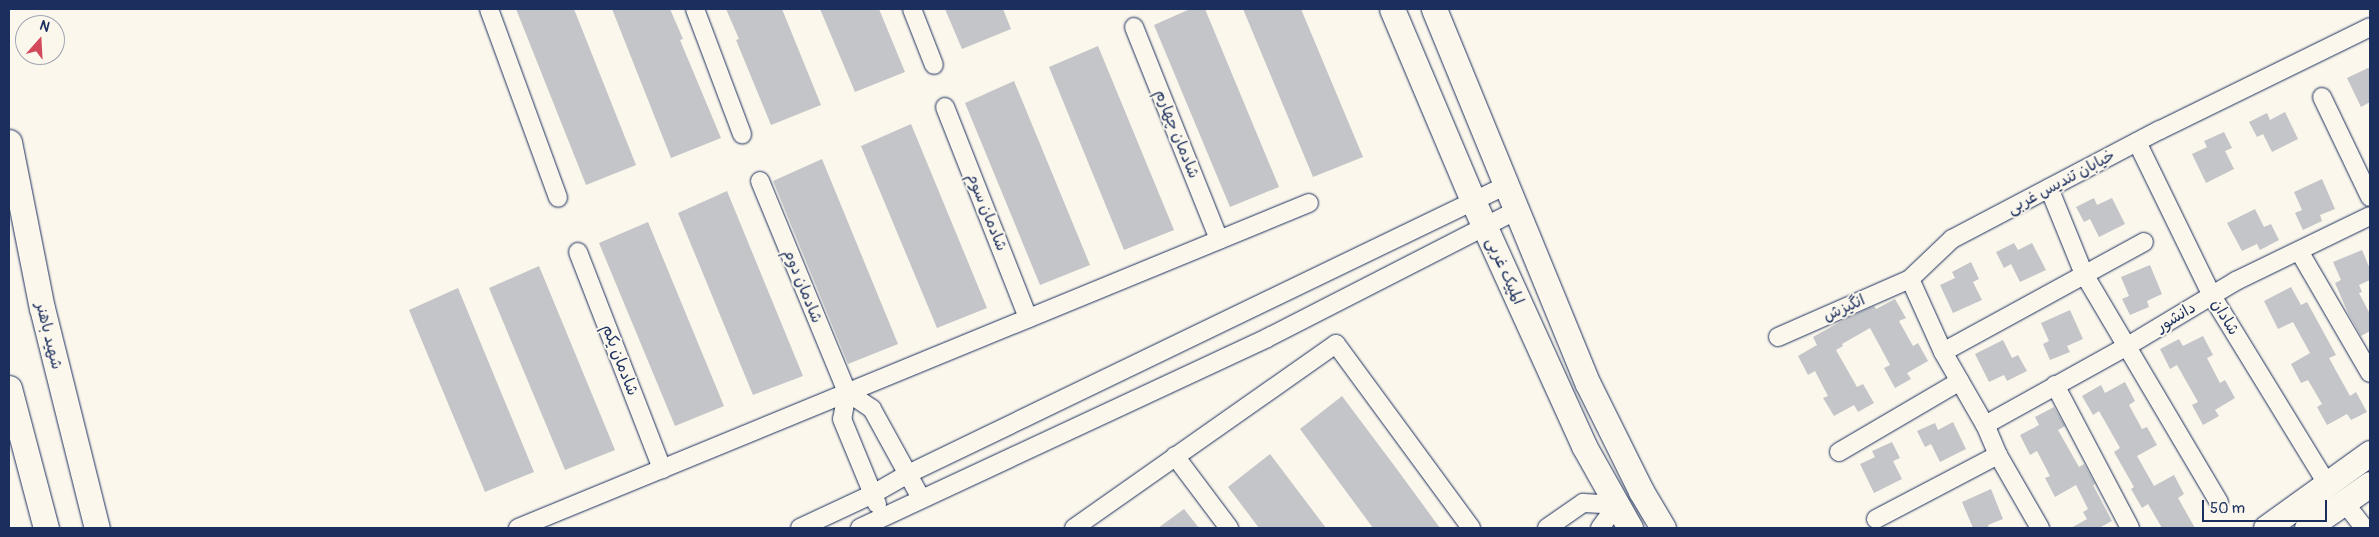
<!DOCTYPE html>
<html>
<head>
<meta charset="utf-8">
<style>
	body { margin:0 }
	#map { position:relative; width:2379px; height:537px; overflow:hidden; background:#fbf7ec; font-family:Pangolin,"Playpen Sans Arabic",sans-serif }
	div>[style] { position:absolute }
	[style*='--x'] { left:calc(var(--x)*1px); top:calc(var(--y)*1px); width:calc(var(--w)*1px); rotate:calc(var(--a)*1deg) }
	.building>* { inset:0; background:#c3c5c9 }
	.roads { filter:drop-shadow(0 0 1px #1b2f5e) drop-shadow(0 0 1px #1b2f5e) }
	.street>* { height:18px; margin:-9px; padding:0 9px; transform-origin:9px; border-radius:9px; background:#fbf7ec }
	.secondary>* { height:25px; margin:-12.5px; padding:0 12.5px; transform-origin:12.5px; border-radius:12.5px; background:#fbf7ec }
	span { translate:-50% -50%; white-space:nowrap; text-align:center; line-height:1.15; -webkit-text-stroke:4px #fbf7ec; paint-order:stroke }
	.street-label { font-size:16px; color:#1b2f5e }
	.frame { position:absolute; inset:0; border:10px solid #1b2f5e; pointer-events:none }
	.north { position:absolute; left:15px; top:15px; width:50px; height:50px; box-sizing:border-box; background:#fbf7ec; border:1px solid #a1a7b3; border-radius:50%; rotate:19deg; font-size:14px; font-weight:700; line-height:20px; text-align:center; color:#1b2f5e }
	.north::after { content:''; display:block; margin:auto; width:18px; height:22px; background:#d1495b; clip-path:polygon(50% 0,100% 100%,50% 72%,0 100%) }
	.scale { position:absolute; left:2202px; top:500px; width:125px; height:22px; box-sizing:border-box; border:2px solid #1b2f5e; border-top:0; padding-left:6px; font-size:15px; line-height:18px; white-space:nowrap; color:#1b2f5e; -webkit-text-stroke:4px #fbf7ec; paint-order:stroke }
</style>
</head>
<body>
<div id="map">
	<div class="building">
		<div style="clip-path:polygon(516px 9px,574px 9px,636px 165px,586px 185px)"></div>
		<div style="clip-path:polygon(612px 9px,670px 9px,683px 39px,680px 40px,721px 138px,671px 158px)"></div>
		<div style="clip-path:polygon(726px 9px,782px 9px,821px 105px,771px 125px,736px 40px,739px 39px)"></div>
		<div style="clip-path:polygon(820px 9px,879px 9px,905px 72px,855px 92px)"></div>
		<div style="clip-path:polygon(945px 9px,1003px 9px,1011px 29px,962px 49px)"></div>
		<div style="clip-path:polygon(1190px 9px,1205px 9px,1279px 187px,1230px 207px,1154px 25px)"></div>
		<div style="clip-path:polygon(1243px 9px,1301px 9px,1363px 157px,1313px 177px)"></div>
		<div style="clip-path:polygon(1098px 46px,1174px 230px,1124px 250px,1049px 67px)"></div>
		<div style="clip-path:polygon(2370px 67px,2370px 102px,2361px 107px,2347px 78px)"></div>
		<div style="clip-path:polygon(1014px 81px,1090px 265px,1040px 285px,965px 103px)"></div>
		<div style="clip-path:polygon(2285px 112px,2298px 139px,2272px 152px,2263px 134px,2257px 137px,2249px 122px,2267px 113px,2270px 120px)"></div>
		<div style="clip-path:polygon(911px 124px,987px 308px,937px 328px,861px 146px)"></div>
		<div style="clip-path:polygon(2224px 132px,2232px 148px,2225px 151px,2234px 169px,2206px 183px,2192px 154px,2207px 147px,2204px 141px)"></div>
		<div style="clip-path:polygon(822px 159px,898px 344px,848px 364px,773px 181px)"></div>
		<div style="clip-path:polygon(2322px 179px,2335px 209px,2320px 215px,2322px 221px,2303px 230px,2295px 213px,2302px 210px,2294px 192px)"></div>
		<div style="clip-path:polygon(727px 191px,803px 376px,753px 395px,678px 213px)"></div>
		<div style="clip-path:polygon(2094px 198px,2097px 205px,2112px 198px,2125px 224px,2099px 237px,2090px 219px,2084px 222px,2076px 207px)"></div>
		<div style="clip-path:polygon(2255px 209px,2264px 227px,2271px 224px,2279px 240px,2260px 250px,2257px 244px,2242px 251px,2227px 223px)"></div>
		<div style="clip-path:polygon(648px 222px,724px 406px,675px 426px,599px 243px)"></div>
		<div style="clip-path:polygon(2014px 243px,2018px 250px,2032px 243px,2046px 270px,2020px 282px,2011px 264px,2004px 268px,1996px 252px)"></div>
		<div style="clip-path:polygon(2362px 250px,2370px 269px,2370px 280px,2359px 285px,2362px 292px,2359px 293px,2370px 314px,2370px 331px,2361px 336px,2348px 313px,2335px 283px,2341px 280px,2333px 262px)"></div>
		<div style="clip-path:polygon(1971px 262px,1979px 279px,1973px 282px,1982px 300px,1953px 313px,1940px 285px,1955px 278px,1952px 272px)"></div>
		<div style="clip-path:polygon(2150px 265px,2162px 294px,2147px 301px,2149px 307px,2130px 315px,2122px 299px,2129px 296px,2121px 277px)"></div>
		<div style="clip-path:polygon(539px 266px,615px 450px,565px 470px,489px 288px)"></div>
		<div style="clip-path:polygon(2291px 287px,2301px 305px,2307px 302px,2336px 355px,2329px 358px,2350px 396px,2356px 392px,2367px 412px,2351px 420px,2347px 414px,2327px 425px,2317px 407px,2322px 404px,2308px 380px,2301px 383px,2291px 364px,2310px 353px,2293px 322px,2278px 329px,2264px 301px)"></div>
		<div style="clip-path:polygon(458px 288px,534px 472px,485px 492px,409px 310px)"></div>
		<div style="clip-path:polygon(1895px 299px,1906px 318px,1899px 321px,1913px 346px,1918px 343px,1928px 361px,1907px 373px,1911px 379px,1895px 388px,1884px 368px,1890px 365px,1870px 328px,1842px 344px,1843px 346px,1836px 350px,1857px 387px,1863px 384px,1874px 403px,1858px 412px,1854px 405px,1834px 416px,1823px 398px,1828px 396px,1815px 371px,1808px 375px,1798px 356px,1817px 345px,1813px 337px,1847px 318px,1874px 306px,1876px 309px)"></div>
		<div style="clip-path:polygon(2070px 310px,2083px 339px,2067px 346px,2070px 352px,2050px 360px,2043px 344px,2049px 341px,2041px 323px)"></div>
		<div style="clip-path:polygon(2203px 336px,2213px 355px,2207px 358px,2220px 383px,2225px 380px,2235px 398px,2215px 410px,2219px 416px,2203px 425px,2192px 405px,2198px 402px,2177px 365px,2170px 369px,2160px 349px,2179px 339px,2183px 346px)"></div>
		<div style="clip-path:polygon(2003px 340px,2012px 358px,2018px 355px,2027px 371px,2007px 381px,2004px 375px,1989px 382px,1975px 354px)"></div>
		<div style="clip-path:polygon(2125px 382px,2135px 401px,2129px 405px,2142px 429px,2147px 427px,2157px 445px,2137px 456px,2154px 486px,2174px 475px,2184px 494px,2178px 498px,2195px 528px,2162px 528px,2148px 504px,2142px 508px,2131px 489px,2134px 487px,2114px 452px,2120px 448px,2099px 411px,2093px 415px,2082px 396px,2101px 385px,2105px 393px)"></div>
		<div style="clip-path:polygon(1342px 396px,1396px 468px,1440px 528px,1373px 528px,1300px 429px)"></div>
		<div style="clip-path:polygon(2054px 407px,2065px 426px,2058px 430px,2079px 467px,2084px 464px,2095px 484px,2093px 485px,2112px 521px,2099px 528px,2071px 528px,2087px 519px,2083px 512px,2088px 509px,2076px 485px,2055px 497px,2045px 478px,2050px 476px,2037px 451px,2030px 455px,2020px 435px,2039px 425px,2035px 417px)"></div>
		<div style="clip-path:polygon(1953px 422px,1966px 449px,1940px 462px,1931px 444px,1925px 447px,1917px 431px,1935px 423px,1938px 430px)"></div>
		<div style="clip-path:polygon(1892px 442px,1900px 458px,1893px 461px,1902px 479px,1874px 493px,1860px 464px,1875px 457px,1872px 451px)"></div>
		<div style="clip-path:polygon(1270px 454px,1326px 528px,1259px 528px,1228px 487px)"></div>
		<div style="clip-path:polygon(1991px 489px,2003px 519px,1988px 525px,1989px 528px,1973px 528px,1962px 502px)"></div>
		<div style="clip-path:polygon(1184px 509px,1199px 528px,1158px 528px)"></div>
	</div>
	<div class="roads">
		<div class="street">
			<div style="--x:489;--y:9;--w:201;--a:69.9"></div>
			<div style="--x:695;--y:9;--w:134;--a:69.4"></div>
			<div style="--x:912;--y:9;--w:60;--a:68.6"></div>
			<div style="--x:1134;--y:27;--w:229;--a:68.2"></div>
			<div style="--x:2322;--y:97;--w:111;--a:64.4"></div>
			<div style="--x:945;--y:107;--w:227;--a:68.5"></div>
			<div style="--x:2137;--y:142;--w:171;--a:64"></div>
			<div style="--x:2212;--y:296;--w:220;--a:58.5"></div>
			<div style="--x:760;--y:181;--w:228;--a:67.6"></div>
			<div style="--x:2049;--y:188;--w:93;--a:67.9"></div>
			<div style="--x:2084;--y:274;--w:265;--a:59.4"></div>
			<div style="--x:2299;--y:251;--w:141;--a:59.8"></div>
			<div style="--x:578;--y:252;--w:233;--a:68.8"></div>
			<div style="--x:1778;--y:337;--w:144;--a:-23.7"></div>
			<div style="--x:1943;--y:352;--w:229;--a:-28.7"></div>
			<div style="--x:2055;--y:385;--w:161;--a:62.3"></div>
			<div style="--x:847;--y:392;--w:27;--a:100"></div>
			<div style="--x:842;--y:419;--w:92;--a:67.6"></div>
			<div style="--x:847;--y:392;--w:30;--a:34"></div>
			<div style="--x:872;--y:409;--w:102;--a:61.2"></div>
			<div style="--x:1985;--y:425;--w:161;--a:-29"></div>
			<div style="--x:2126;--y:347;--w:128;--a:-31"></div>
			<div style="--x:2236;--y:281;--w:149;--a:-25.9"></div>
			<div style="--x:1839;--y:452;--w:140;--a:-30.4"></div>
			<div style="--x:1175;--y:456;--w:90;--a:53.1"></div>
			<div style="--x:2344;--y:502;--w:33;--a:52"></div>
			<div style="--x:1876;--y:519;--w:138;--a:-27.7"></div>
			<div style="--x:518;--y:528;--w:855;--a:-22.34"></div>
			<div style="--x:800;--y:528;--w:81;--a:-25"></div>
			<div style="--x:873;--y:494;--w:40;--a:-29.7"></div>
			<div style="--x:908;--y:474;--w:665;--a:-25.76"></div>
			<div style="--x:860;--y:528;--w:449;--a:-25"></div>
			<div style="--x:1267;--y:338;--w:281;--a:-27.1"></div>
			<div style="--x:1074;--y:528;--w:320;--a:-35.1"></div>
			<div style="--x:1336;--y:344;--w:228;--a:53.7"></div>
			<div style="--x:1547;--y:528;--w:44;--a:-34.8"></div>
			<div style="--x:1583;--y:503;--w:34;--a:3"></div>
			<div style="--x:1600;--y:528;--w:29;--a:-54"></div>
			<div style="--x:2040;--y:528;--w:84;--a:-119.9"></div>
			<div style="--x:1998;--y:455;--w:33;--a:-113"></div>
			<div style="--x:1985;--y:425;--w:84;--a:-119.9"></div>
			<div style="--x:1943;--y:352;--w:80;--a:-114.3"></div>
			<div style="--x:1910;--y:279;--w:58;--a:-43.6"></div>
			<div style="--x:1952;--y:239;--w:235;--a:-27.7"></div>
			<div style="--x:2160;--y:130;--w:234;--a:-26.1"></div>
		</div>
		<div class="secondary">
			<div style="--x:1392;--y:9;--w:208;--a:67.1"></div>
			<div style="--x:1473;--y:201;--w:269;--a:65.6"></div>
			<div style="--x:1584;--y:446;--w:94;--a:60.7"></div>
			<div style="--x:1434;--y:9;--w:405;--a:67.7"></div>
			<div style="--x:1588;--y:384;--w:119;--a:63.6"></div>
			<div style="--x:1641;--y:491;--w:43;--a:59.3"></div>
			<div style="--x:9;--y:142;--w:169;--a:78.8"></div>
			<div style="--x:42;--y:308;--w:227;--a:76"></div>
			<div style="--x:9;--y:388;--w:145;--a:75.2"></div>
			<div style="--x:2266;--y:528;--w:128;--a:-35.8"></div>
			<div style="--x:2307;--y:528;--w:77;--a:-34.9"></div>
		</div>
	</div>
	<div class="street-label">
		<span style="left:1177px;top:134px;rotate:68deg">شادمان چهارم</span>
		<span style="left:2061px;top:182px;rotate:-28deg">خیابان تندیس غربی</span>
		<span style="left:987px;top:212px;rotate:68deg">شادمان سوم</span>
		<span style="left:1505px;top:271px;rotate:66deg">المپیک غربی</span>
		<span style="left:803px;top:286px;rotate:68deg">شادمان دوم</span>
		<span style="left:1844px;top:308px;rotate:-24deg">انگیزش</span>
		<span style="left:2176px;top:317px;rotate:-31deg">دانشور</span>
		<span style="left:2225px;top:317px;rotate:59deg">شادان</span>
		<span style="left:49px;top:336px;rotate:76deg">شهید باهنر</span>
		<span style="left:620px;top:360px;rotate:69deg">شادمان یکم</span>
	</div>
	<div class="frame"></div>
	<div class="north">N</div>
	<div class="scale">50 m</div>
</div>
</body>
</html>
